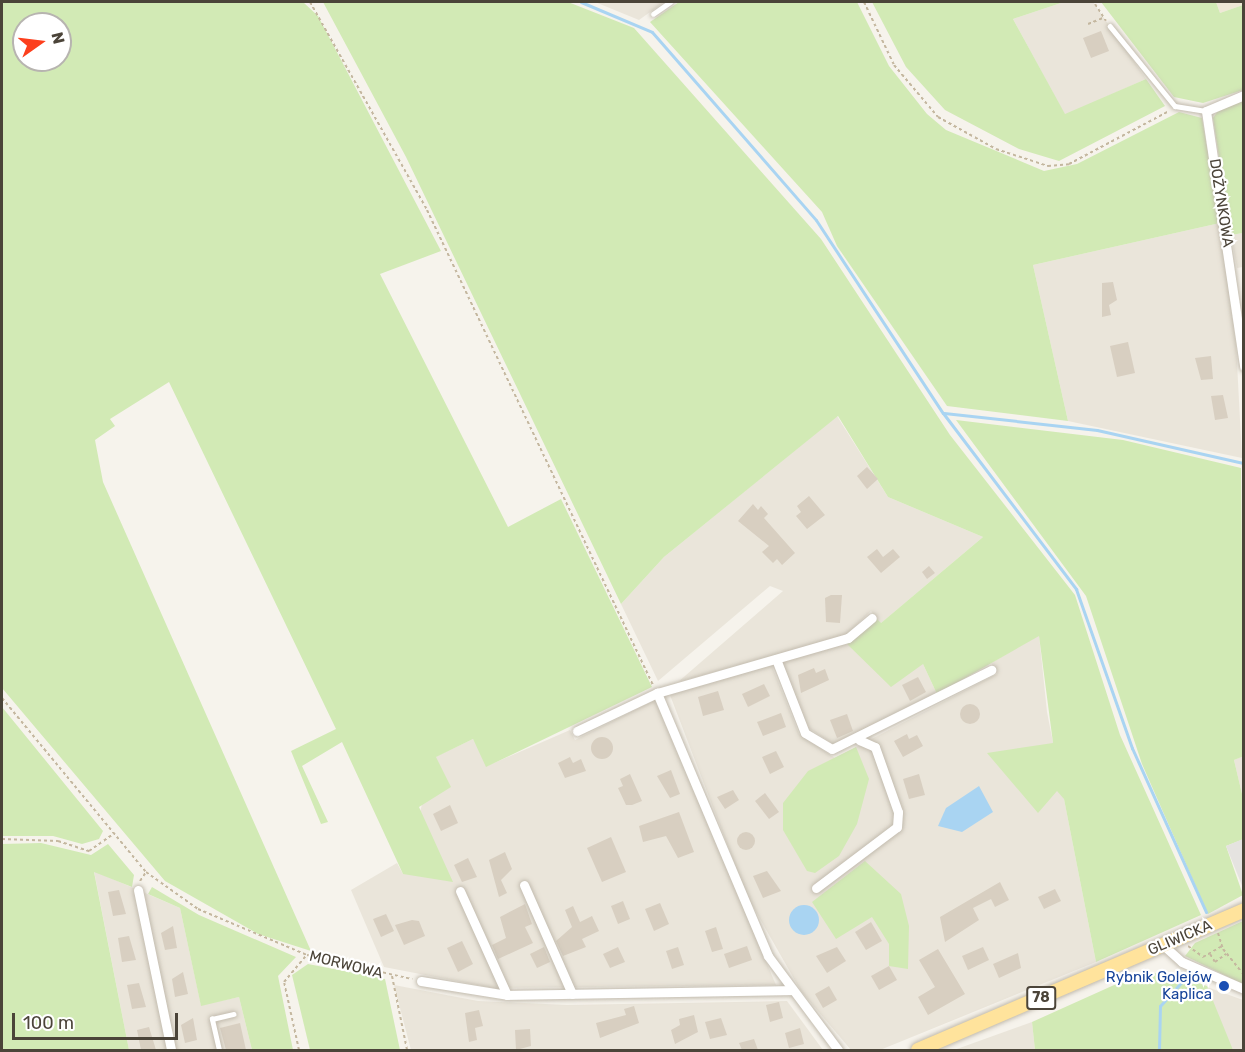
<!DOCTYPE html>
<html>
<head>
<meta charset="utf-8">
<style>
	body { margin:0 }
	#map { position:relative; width:1245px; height:1052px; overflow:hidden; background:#f6f3ec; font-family:Rubik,sans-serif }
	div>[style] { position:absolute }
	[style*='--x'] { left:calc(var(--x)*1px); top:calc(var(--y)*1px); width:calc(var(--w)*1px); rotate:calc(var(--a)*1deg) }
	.residential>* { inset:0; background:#eae5da }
	.education>* { inset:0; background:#efe8d6 }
	.green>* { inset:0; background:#d2eab5 }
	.parking>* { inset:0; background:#e5e3e0 }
	.water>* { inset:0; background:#a9d4f2 }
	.round { border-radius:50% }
	.stream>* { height:3px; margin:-1.5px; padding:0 1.5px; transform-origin:1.5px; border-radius:1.5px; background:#a9d4f2 }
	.building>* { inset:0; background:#d8cfc1 }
	.path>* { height:2px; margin-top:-1px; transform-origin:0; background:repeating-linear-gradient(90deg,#c4b79f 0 3px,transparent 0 6px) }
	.roads { filter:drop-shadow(0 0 2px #c2bbae) drop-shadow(0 0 2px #c2bbae) }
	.lane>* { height:4.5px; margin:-2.25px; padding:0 2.25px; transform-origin:2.25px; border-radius:2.25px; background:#fff }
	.street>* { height:9px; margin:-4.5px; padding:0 4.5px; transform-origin:4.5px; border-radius:4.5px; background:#fff }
	.primary>* { height:14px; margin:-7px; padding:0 7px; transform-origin:7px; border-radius:7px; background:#ffe39c }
	.dots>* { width:16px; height:16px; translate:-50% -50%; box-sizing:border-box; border:3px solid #fff; border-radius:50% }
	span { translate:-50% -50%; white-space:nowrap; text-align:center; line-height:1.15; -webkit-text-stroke:4.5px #fff; paint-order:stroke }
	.shield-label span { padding:2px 4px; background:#fff; border:2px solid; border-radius:4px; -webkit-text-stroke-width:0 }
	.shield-label { font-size:14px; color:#4b4439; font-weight:700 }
	.street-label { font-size:15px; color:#4b4439 }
	.transit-label { font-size:15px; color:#164399 }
	.right { translate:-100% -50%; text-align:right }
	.frame { position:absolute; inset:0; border:3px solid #4b4439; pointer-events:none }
	.north { position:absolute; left:12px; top:12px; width:60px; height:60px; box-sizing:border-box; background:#fff; border:2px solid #b7b4b0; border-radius:50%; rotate:76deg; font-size:16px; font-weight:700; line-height:24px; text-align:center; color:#4b4439 }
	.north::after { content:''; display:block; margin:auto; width:21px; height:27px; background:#fc3f1d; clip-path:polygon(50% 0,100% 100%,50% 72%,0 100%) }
	.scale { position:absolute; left:12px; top:1013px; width:166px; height:27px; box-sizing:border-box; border:3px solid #4b4439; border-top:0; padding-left:8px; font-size:18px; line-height:21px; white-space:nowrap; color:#4b4439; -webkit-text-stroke:4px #fff; paint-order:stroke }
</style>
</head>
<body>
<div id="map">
	<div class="residential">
		<div style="clip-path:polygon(595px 2px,664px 2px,639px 20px)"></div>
		<div style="clip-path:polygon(1064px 2px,1093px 2px,1146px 79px,1065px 115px,1013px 19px)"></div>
		<div style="clip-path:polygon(1220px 223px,1236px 344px,1242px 458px,1068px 421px,1033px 265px)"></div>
		<div style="clip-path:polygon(1243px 233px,1243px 267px,1237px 268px,1231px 235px)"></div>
		<div style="clip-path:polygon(837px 416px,888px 497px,983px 537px,880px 624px,871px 611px,845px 636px,678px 682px,783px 591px,770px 586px,658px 681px,621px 604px,664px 557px)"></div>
		<div style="clip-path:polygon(1039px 635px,1047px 712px,1096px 962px,880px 1050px,851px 1050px,801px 991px,747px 896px,670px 695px,771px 664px,799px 734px,835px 758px,997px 674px,991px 663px)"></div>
		<div style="clip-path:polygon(846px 643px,923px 664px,937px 694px,833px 744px,807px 727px,780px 661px)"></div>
		<div style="clip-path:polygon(655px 700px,776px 985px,493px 988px,384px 967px,351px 890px,397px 863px,403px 874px,435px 757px,473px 739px,487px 766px,570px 730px,575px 740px)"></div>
		<div style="clip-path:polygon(1243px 756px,1243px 798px,1234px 760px)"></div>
		<div style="clip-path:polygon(94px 871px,180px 908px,201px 1005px,239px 997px,252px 1050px,129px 1050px)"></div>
		<div style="clip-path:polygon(394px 985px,478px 1001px,567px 1005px,787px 1001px,823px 1050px,411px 1050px)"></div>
		<div style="clip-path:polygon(1207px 987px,1243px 1000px,1243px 1050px,1233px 1050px,1222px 1031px)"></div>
		<div style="clip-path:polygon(1032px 1022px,1035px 1050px,954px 1050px)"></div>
	</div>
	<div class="education">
		<div style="clip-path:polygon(1216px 2px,1243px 2px,1243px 5px,1220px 13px)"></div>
	</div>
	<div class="green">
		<div style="clip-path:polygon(evenodd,2px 2px,303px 2px,318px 16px,441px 251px,380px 274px,508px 527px,561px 499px,652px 687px,486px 767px,473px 739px,436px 757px,451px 787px,419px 807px,453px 882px,403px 874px,342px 742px,302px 766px,328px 822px,321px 824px,291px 751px,336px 729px,169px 382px,110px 419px,115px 426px,95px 440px,103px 482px,311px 951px,258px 934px,165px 881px,2px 688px,2px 2px,24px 24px,60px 24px,60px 60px,24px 60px,24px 24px)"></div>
		<div style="clip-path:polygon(323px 2px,568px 2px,634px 28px,821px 239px,950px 435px,1075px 595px,1120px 735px,1201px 915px,1096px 962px,1064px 799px,1057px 791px,1038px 813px,987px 753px,1053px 743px,1039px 636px,937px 694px,923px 664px,891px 687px,846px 643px,877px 619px,881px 623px,983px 537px,888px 497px,838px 416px,664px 557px,621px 604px,406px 157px)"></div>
		<div style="clip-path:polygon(679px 2px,857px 2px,889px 66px,927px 114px,946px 130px,1044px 171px,1077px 164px,1179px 112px,1202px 118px,1220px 223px,1033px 265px,1068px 421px,947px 406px,837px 246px,822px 212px,650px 22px)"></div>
		<div style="clip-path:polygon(872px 2px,1064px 2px,1013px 19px,1065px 114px,1146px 79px,1165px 106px,1059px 161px,1019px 149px,945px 110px,906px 67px)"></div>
		<div style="clip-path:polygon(1101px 2px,1216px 2px,1220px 13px,1243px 5px,1243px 90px,1203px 103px,1174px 97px)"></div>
		<div style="clip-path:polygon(1243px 100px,1243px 233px,1231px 235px,1213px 118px,1220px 108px)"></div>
		<div style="clip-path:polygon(956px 420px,1123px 440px,1241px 468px,1244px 756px,1234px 760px,1243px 798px,1244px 839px,1226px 846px,1243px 895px,1208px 914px,1142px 764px,1086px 596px)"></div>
		<div style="clip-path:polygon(2px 707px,103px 831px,99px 839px,82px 844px,53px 836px,2px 836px)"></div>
		<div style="clip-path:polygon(856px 747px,869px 779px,857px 824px,839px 856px,815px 873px,807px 871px,783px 830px,783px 803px,808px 771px)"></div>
		<div style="clip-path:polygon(41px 843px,91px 855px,108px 844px,134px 875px,132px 887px,94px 872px,129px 1050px,2px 1050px,2px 844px)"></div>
		<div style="clip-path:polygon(865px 861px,901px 894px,909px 926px,908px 969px,889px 966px,889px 944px,872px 917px,836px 939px,812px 902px)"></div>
		<div style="clip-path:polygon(152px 887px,199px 915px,296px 957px,278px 976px,293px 1050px,252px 1050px,239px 997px,201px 1006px,180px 908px,148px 894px)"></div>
		<div style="clip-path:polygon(1243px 921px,1243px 984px,1185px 956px,1195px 943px)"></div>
		<div style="clip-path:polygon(308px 964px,385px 979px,400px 1050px,310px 1050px,292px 975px)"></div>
		<div style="clip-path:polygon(1143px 972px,1176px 975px,1207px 986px,1233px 1050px,1035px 1050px,1032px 1022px)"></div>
	</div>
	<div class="parking">
		<div style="clip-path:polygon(1243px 839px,1243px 888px,1226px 846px)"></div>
	</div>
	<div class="water">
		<div style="clip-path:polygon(979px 786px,993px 812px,962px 832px,938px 826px,946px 808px)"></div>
		<div class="round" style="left:789px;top:905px;width:30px;height:30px"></div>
	</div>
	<div class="stream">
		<div style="--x:581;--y:2;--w:77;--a:22.9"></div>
		<div style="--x:652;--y:32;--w:249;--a:48.9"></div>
		<div style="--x:816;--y:220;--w:231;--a:56.7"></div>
		<div style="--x:943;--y:413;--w:221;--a:52.9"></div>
		<div style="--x:1076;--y:589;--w:169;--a:70.6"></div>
		<div style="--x:1132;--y:748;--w:180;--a:65.7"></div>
		<div style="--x:944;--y:413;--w:154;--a:6.3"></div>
		<div style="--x:1097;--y:430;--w:151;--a:12.7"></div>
		<div style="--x:1159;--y:1050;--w:44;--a:-88.7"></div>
		<div style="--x:1160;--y:1006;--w:39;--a:-48"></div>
	</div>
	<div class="building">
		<div style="clip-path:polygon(1101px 31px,1109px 51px,1091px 58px,1083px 38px)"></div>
		<div style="clip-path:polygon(1113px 282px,1117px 300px,1109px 305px,1111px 315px,1102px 317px,1102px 283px)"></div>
		<div style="clip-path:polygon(1128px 342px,1135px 373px,1117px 377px,1110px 346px)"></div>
		<div style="clip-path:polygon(1211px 356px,1213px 379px,1201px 380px,1195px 358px)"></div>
		<div style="clip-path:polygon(1223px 395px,1228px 418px,1215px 420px,1211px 396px)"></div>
		<div style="clip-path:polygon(867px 467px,878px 479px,867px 489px,857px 476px)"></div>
		<div style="clip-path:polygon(809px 496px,825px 515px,807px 529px,796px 516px,801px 512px,797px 506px)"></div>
		<div style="clip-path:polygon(753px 504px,758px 510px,761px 506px,768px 514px,764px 518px,795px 553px,782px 565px,777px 559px,773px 563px,762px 552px,769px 546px,738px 521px)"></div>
		<div style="clip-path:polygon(877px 549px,883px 557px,893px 549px,900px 557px,881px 573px,867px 557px)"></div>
		<div style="clip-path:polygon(929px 566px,935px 573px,927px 579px,922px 572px)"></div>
		<div style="clip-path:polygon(831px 595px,842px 595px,840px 623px,826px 622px,825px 598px)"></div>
		<div style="clip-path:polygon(814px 668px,816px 673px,825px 669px,829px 680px,801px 693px,798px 675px)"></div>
		<div style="clip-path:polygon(918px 677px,926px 692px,910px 701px,902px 685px)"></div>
		<div style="clip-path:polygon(764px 684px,770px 696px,748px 707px,742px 694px)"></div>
		<div style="clip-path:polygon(718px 691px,724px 710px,703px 716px,698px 697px)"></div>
		<div class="round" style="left:960px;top:704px;width:20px;height:20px"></div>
		<div style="clip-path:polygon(781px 713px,786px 727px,763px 736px,757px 722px)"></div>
		<div style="clip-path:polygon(847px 714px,853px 731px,837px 738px,830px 720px)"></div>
		<div style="clip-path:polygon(907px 734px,909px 739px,917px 735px,923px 746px,903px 757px,894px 741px)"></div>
		<div class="round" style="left:591px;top:737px;width:22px;height:22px"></div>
		<div style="clip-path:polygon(776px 751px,784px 767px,770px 774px,762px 757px)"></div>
		<div style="clip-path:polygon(570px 757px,573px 763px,581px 759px,586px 771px,565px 778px,558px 763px)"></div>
		<div style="clip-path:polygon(671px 770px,680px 794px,670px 798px,657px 776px)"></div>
		<div style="clip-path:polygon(630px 774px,642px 801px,632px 805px,626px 805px,618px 788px,623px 786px,620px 779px)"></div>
		<div style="clip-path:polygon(919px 774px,925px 795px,909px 799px,903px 779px)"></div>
		<div style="clip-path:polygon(733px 790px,739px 800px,725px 809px,717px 797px)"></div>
		<div style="clip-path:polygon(765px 793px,779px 812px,769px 819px,755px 801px)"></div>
		<div style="clip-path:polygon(450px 805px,458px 823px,441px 831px,433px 814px)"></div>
		<div style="clip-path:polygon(679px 812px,694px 852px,678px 858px,666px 836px,643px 842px,639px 826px)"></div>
		<div class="round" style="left:737px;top:832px;width:18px;height:18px"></div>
		<div style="clip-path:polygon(611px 837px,626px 872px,602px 882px,587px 848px)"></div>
		<div style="clip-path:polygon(505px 852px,512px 869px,501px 880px,507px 893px,499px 897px,489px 860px)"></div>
		<div style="clip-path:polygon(468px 858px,477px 877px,462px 882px,454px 865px)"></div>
		<div style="clip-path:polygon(767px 871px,781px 891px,763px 898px,753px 876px)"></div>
		<div style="clip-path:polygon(1000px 882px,1009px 900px,995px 907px,991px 899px,973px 908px,979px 920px,945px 942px,940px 917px)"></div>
		<div style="clip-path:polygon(1055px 889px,1061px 901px,1044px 909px,1038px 897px)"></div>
		<div style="clip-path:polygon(119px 890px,126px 914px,113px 916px,108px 892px)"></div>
		<div style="clip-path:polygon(623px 901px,630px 919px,618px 924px,611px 906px)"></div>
		<div style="clip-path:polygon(660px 903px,669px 924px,654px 931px,645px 909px)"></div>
		<div style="clip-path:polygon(525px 904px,532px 924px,525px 927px,533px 943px,498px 959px,492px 945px,506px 938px,500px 917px)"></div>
		<div style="clip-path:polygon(573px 906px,580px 922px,592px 916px,599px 931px,582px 939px,586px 947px,563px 956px,556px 941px,572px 927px,565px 910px)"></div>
		<div style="clip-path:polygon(386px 914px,394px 931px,381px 937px,373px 919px)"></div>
		<div style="clip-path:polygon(412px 920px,419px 921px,425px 936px,404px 945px,395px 925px)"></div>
		<div style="clip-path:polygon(871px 922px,882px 941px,866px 950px,855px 932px)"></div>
		<div style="clip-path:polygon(173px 926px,177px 948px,165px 950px,161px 933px)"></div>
		<div style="clip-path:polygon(716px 927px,723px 949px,712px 952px,705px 931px)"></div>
		<div style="clip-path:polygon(129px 936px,136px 960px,122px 962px,118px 938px)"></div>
		<div style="clip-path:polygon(462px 941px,473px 964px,458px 972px,447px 948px)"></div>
		<div style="clip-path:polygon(747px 946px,752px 960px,729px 968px,724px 954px)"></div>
		<div style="clip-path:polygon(544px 947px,550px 962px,537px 968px,530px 954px)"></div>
		<div style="clip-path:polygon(618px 947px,625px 962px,610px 968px,603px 954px)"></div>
		<div style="clip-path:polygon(678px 947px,684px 965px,672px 969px,666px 951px)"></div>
		<div style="clip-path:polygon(837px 947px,846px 961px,827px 973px,816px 956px)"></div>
		<div style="clip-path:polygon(983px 947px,989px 960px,968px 970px,962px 956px)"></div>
		<div style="clip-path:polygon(938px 949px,965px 994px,928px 1015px,918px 997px,935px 987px,919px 960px)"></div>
		<div style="clip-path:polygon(1018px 953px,1021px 968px,999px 978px,993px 964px)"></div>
		<div style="clip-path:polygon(889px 966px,897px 980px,879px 990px,871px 976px)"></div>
		<div style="clip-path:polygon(183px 972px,188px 994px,175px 997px,172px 979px)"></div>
		<div style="clip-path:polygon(139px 983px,146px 1007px,132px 1009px,127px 985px)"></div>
		<div style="clip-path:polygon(829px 986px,837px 1000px,823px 1008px,815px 994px)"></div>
		<div style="clip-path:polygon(779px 1002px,783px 1018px,770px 1022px,766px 1005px)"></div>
		<div style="clip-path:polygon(634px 1006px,639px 1023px,600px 1038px,596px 1023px,626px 1015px,624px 1009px)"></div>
		<div style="clip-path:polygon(479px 1010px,483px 1026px,475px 1028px,477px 1040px,469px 1042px,465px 1013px)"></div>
		<div style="clip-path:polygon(694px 1015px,698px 1032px,675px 1044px,671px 1030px,680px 1025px,679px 1019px)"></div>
		<div style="clip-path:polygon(193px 1018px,197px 1040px,185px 1043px,181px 1025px)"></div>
		<div style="clip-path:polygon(721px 1018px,727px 1035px,710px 1039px,705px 1022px)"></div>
		<div style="clip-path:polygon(240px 1023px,246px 1050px,226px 1050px,220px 1028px)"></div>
		<div style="clip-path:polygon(149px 1027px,156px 1050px,141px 1050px,137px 1030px)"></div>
		<div style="clip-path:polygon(800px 1028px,804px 1044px,789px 1048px,785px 1033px)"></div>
		<div style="clip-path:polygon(530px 1029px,531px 1046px,516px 1050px,515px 1030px)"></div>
		<div style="clip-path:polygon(754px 1039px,758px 1050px,742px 1050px,739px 1043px)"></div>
	</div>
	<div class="path">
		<div style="--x:310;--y:2;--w:239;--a:60.6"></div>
		<div style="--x:427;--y:210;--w:526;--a:64.56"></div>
		<div style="--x:864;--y:2;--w:70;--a:64.5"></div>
		<div style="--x:894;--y:65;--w:68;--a:49.8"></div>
		<div style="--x:938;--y:117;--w:66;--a:28.9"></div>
		<div style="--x:996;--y:149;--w:55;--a:18.1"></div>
		<div style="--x:1048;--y:166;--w:21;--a:-5"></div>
		<div style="--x:1069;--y:164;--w:113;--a:-27.9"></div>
		<div style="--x:1095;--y:4;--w:20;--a:57"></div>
		<div style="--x:1088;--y:24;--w:16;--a:-22"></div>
		<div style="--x:2;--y:698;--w:226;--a:50.4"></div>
		<div style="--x:146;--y:872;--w:64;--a:35.4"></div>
		<div style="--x:198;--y:909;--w:118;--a:22.9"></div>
		<div style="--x:307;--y:955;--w:108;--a:12.9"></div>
		<div style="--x:2;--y:839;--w:56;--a:2"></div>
		<div style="--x:58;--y:841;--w:33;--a:18"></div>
		<div style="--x:89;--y:851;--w:29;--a:-35"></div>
		<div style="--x:140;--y:881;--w:11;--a:-56"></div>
		<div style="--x:1218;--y:933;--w:17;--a:73"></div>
		<div style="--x:1223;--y:949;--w:33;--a:51"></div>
		<div style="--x:1188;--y:946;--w:19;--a:36"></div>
		<div style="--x:1203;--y:957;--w:22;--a:-30"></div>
		<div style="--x:1210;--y:954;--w:9;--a:58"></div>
		<div style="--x:1215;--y:962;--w:14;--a:-36"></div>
		<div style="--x:392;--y:976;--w:76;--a:78.5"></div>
		<div style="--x:299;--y:1050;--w:70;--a:-102.4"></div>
		<div style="--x:284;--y:982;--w:35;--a:-50"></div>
	</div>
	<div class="roads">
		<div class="lane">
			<div style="--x:653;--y:14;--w:21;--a:-35"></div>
			<div style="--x:1110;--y:26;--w:103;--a:50.9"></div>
			<div style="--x:1175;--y:106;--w:31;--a:9"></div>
			<div style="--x:219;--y:1050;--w:32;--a:-103"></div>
			<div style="--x:212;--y:1019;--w:22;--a:-13"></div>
		</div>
		<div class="street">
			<div style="--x:1244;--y:95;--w:41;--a:157.2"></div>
			<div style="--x:1206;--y:111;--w:258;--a:81.5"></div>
			<div style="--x:776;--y:659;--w:79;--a:68.6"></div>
			<div style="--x:805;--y:733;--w:31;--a:31"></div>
			<div style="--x:832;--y:749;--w:178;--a:-26.4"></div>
			<div style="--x:657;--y:693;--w:285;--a:67.1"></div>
			<div style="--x:768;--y:956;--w:117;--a:53.3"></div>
			<div style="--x:577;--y:731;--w:89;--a:-25.4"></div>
			<div style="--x:657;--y:693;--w:199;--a:-16.1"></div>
			<div style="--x:848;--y:638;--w:31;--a:-40"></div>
			<div style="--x:524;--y:885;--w:119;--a:66.2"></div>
			<div style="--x:816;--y:888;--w:101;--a:-37"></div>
			<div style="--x:897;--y:827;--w:15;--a:-86"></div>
			<div style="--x:898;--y:812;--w:69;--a:-109.5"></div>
			<div style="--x:875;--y:747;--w:17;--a:-156"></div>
			<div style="--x:138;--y:890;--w:163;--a:78.3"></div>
			<div style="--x:460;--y:891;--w:114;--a:65.7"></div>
			<div style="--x:1163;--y:945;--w:25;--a:42"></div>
			<div style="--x:1182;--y:962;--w:68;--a:23.5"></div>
			<div style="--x:421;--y:981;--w:87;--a:9.2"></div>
			<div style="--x:507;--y:995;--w:285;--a:-1"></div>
		</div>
		<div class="primary">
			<div style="--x:918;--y:1050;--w:355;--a:-23.2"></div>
		</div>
	</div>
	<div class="dots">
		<div style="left:1224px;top:986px;background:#1a4fb4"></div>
	</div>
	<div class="shield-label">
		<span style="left:1041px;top:998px">78</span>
	</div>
	<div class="street-label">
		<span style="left:1221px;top:203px;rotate:81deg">DOŻYNKOWA</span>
		<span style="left:1180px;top:938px;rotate:-23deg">GLIWICKA</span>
		<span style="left:346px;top:965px;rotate:14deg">MORWOWA</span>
	</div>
	<div class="transit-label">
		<span class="right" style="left:1212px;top:986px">Rybnik Golejów<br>Kaplica</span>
	</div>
	<div class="frame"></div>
	<div class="north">N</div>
	<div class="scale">100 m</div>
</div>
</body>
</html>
